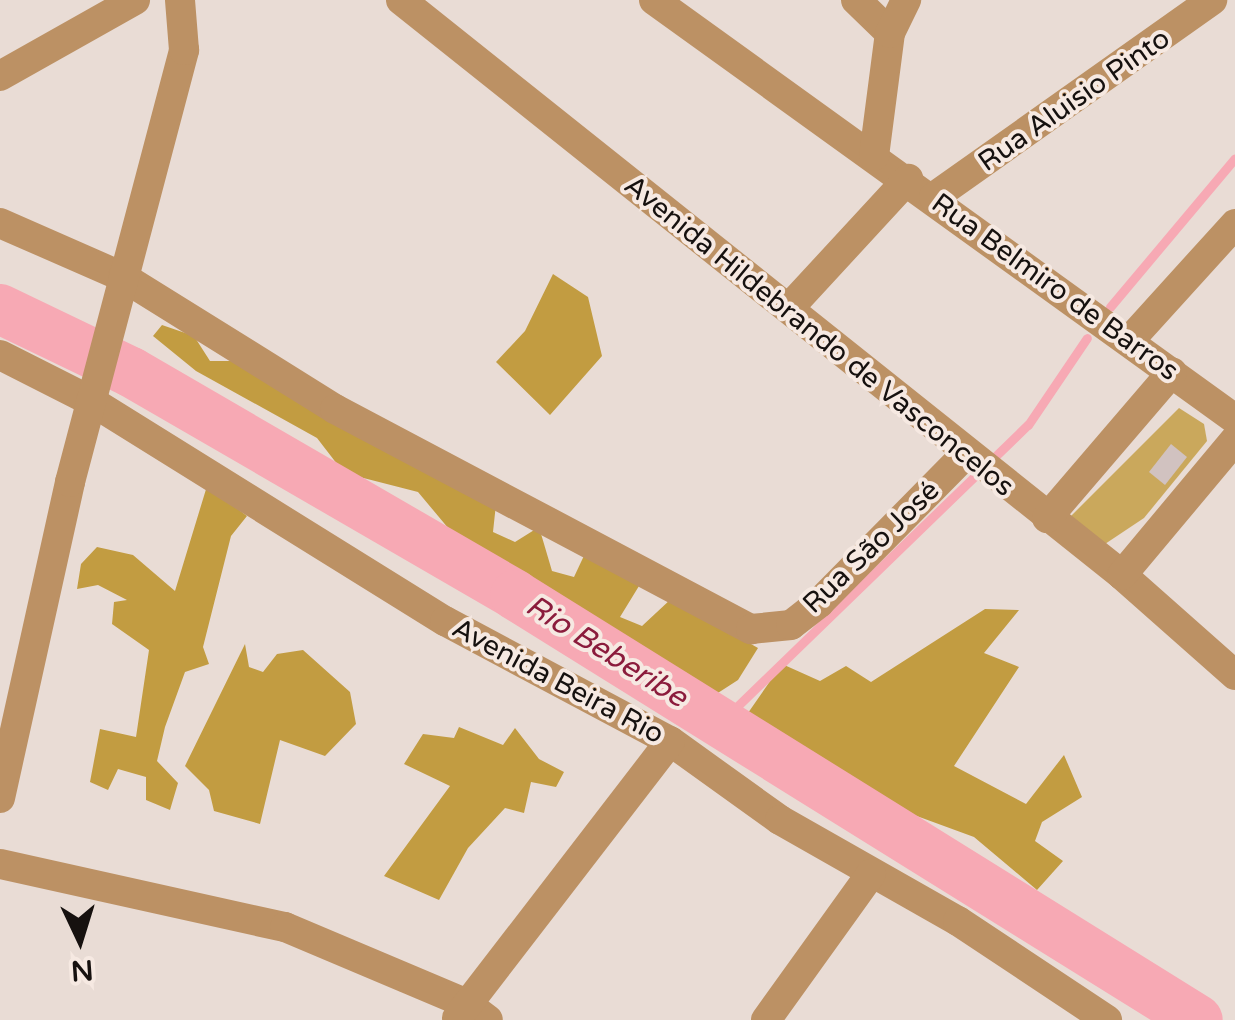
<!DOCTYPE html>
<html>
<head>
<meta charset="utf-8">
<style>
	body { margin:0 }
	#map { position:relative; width:1235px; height:1020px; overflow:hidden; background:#e9dcd5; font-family:"Varela Round",sans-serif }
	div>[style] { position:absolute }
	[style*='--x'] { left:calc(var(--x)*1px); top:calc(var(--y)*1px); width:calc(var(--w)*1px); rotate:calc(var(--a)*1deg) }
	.green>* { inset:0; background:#caa85c }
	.forest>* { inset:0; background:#c29c41 }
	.stream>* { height:9px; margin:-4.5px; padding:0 4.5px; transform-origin:4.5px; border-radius:4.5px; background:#f7a9b4 }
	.river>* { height:50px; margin:-25px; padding:0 25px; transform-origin:25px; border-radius:25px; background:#f7a9b4 }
	.building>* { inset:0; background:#d1c2c0 }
	.minor>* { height:30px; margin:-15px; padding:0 15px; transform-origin:15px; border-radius:15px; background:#bc9164 }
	span { translate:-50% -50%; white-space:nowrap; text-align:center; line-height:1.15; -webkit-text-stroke:8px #f6e9e2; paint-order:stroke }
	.street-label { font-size:28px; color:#16110f }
	.water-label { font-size:30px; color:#8b1c3c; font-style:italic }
	.north { position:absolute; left:30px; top:890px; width:100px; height:100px; -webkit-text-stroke:8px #f6e9e2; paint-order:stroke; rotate:176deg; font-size:28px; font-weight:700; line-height:40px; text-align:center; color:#16110f }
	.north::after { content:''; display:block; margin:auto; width:35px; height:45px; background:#16110f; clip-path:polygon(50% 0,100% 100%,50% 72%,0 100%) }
</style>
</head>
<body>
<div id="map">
	<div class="green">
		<div style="clip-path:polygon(1179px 408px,1204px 424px,1207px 441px,1144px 518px,1102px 546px,1070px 517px)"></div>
	</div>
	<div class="forest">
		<div style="clip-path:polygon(553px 274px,588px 297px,602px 356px,550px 415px,496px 362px,525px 331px)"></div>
		<div style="clip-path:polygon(162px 325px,194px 336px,210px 361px,240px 361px,496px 504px,493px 532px,515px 542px,539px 527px,552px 571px,574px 577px,589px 545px,639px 586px,620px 617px,642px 626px,671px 599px,758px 648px,738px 680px,707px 700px,459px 541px,418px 492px,344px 473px,317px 438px,196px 371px,153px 336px)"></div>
		<div style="clip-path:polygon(207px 486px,247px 516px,231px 536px,203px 647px,209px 664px,185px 672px,165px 727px,157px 761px,178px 783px,170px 810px,146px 800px,146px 777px,118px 769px,108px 790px,90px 782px,100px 729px,136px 737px,149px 650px,112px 624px,114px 602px,127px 600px,98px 585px,77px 589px,81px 564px,97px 547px,133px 555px,175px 591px)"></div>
		<div style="clip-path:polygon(985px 609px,1019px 610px,984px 653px,1019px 667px,954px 766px,1026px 804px,1064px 755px,1082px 797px,1042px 822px,1035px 841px,1063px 861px,1037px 890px,974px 837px,884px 804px,741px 723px,782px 664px,820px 681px,846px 666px,871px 682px)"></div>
		<div style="clip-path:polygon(245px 644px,249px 667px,263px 672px,277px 654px,303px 650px,350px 692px,356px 724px,325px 756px,280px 740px,260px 824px,214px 811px,209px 790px,185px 766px)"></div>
		<div style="clip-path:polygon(459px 727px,503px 745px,515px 728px,539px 759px,564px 772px,556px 787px,531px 782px,524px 813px,505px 808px,468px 848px,439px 900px,384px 876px,450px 786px,404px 764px,423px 734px,454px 738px)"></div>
	</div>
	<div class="stream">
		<div style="--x:1110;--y:307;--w:194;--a:-50"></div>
		<div style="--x:721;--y:722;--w:427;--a:-44.1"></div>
		<div style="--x:1028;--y:425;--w:105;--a:-55.9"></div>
	</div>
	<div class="river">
		<div style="--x:0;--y:309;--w:145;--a:25.7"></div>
		<div style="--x:131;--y:372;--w:444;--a:30.1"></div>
		<div style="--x:515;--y:595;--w:804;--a:31.89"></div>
	</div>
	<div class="building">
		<div style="clip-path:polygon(1171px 444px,1187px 457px,1165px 485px,1149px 472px)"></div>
	</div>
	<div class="minor">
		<div style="--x:401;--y:0;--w:922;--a:38.57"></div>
		<div style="--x:1122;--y:575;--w:151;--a:41.5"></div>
		<div style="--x:654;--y:0;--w:716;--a:35.8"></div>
		<div style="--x:856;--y:0;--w:47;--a:44.1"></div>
		<div style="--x:0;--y:76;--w:155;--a:-29.4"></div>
		<div style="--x:874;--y:156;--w:124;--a:-82.6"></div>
		<div style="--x:890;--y:33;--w:37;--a:-64"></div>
		<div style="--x:934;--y:197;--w:341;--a:-35.3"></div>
		<div style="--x:0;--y:223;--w:134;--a:23.7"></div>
		<div style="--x:123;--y:277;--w:250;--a:31.9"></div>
		<div style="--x:335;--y:409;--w:471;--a:27.9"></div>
		<div style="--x:751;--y:629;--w:40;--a:-5.7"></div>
		<div style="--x:791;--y:625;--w:36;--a:-38"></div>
		<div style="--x:819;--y:603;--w:208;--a:-45.4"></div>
		<div style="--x:789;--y:308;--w:176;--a:-47.3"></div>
		<div style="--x:1129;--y:341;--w:158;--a:-47.8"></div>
		<div style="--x:0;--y:355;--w:102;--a:26.8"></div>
		<div style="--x:91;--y:401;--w:417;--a:31.9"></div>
		<div style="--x:445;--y:621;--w:255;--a:28.1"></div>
		<div style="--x:670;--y:741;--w:135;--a:35.7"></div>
		<div style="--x:780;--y:820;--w:205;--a:29.6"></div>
		<div style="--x:958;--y:921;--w:179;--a:33.6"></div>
		<div style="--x:1047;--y:518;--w:192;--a:-49.4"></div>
		<div style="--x:1122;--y:575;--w:176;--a:-50.1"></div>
		<div style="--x:0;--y:798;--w:324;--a:-77.5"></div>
		<div style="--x:70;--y:482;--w:447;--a:-75.2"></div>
		<div style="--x:184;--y:50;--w:50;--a:-94.6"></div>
		<div style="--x:0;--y:864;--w:292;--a:12.5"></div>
		<div style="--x:285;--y:927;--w:198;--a:22.9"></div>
		<div style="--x:467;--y:1004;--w:26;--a:37"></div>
		<div style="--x:457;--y:1018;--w:349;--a:-52.4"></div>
		<div style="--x:766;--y:1020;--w:180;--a:-54.3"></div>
	</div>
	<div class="street-label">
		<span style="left:1074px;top:100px;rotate:-35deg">Rua Aluisio Pinto</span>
		<span style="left:1055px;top:287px;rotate:36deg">Rua Belmiro de Barros</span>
		<span style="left:819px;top:336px;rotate:39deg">Avenida Hildebrando de Vasconcelos</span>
		<span style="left:871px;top:547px;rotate:-44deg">Rua São José</span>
		<span style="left:558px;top:681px;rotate:28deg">Avenida Beira Rio</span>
	</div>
	<div class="water-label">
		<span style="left:606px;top:652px;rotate:32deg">Rio Beberibe</span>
	</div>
	<div class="north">N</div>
</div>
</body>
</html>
